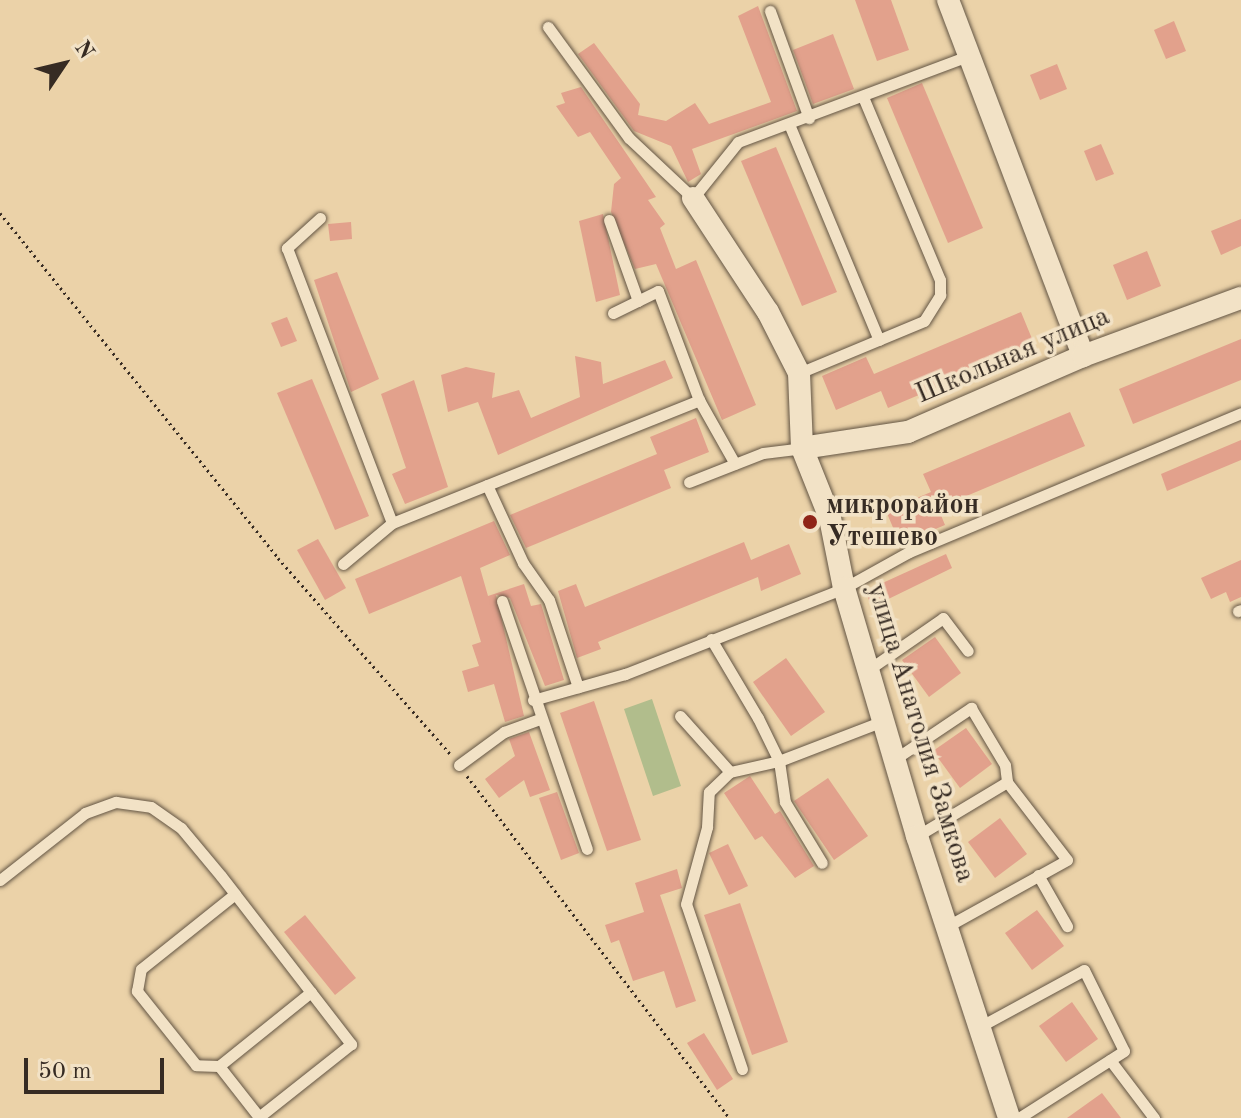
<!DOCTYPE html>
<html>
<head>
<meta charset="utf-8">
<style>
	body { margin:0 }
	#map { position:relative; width:1241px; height:1118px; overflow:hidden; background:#ebd2a8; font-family:"Old Standard TT",serif }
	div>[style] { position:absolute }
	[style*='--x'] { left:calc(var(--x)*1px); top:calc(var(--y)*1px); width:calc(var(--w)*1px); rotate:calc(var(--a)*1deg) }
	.green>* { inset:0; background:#b1bd8c }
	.building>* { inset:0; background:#e2a18c }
	.path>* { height:3px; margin-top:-1.5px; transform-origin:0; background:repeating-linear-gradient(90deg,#362b23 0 2px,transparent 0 6px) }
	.roads { filter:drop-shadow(0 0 2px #635544) drop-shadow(0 0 2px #635544) }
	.service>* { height:11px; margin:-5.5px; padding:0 5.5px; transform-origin:5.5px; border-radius:5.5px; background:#f2e2c6 }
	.minor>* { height:22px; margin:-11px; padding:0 11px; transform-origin:11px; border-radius:11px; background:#f2e2c6 }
	.dots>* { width:22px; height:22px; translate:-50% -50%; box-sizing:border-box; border:4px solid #f2e2c6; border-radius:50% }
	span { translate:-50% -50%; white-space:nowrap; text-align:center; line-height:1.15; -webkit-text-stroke:7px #f2e2c6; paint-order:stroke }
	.street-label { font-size:28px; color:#362b23 }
	.poi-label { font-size:28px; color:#362b23; font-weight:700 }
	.left { translate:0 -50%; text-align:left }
	.north { position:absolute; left:24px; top:24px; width:80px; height:80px; -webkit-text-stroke:6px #f2e2c6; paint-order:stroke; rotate:55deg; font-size:22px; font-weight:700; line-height:32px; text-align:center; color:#362b23 }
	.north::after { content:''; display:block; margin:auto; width:28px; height:36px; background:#362b23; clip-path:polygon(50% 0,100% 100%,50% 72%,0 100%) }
	.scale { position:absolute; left:24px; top:1058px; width:140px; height:36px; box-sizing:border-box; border:4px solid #362b23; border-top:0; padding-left:10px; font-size:24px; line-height:28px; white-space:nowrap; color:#362b23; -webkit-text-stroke:6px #f2e2c6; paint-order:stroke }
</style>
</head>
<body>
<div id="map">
	<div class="green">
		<div style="clip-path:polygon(652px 699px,681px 786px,653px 796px,624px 709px)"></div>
	</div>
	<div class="building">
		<div style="clip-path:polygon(855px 0,891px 0,909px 50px,877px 61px)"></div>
		<div style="clip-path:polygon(758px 6px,797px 111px,692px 149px,701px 174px,688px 182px,671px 146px,634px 131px,578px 54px,594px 43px,640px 104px,638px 115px,666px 121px,695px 103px,709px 124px,771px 102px,738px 16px)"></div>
		<div style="clip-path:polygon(1174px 21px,1186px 51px,1166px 59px,1154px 30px)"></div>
		<div style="clip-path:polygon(833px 34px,854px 89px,813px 104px,793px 50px)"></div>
		<div style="clip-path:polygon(1057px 64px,1067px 89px,1040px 100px,1030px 75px)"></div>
		<div style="clip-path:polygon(922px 83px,983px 228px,948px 243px,887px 98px)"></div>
		<div style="clip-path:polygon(581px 87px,656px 197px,648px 200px,665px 224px,660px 228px,676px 269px,696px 260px,756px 405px,722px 420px,656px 264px,635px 269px,611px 212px,614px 184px,621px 178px,590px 132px,578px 137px,556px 106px,565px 103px,561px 93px)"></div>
		<div style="clip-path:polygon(1101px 144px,1114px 174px,1096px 181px,1084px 151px)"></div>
		<div style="clip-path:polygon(776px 147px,837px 292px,802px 306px,741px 161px)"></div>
		<div style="clip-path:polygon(603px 214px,620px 295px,596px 302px,579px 221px)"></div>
		<div style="clip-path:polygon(1241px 219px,1241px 246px,1221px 255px,1211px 231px)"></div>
		<div style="clip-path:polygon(351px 222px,352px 239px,330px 241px,328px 224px)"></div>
		<div style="clip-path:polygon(1147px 251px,1161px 286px,1127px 300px,1113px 265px)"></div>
		<div style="clip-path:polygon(337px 272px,379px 379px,351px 392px,314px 280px)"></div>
		<div style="clip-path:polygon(1021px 312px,1035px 346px,888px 408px,881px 391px,836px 410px,822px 376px,866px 357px,874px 374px)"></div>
		<div style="clip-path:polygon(287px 317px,297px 341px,281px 347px,271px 323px)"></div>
		<div style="clip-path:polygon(1241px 339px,1241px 380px,1133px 424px,1119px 389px)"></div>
		<div style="clip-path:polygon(575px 356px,601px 362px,603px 384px,665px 360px,673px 378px,498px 455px,478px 402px,448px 412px,441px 375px,466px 367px,495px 373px,492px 398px,519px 390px,531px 418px,580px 397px)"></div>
		<div style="clip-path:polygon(312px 379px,369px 516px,335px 530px,277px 393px)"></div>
		<div style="clip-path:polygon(414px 380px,448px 487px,405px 504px,392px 474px,406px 468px,381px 394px)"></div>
		<div style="clip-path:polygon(1070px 412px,1085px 446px,938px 508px,945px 525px,900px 544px,886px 511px,931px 492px,923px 474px)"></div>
		<div style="clip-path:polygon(696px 418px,709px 452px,664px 470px,671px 488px,526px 548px,510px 515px,657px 454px,650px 437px)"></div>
		<div style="clip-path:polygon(1241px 440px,1241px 460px,1167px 491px,1161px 474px)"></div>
		<div style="clip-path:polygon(494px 521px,510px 555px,480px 568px,488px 596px,524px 584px,531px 606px,541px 604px,564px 680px,545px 686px,510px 598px,496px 595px,524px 716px,505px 722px,494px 684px,468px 692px,462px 671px,479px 666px,472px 645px,481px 642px,461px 576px,369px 614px,355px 579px)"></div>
		<div style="clip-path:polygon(318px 539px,346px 588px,325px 600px,297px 550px)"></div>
		<div style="clip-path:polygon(744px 542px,751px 560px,789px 544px,801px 574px,761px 591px,758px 577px,598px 642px,601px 649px,577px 658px,558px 591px,576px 584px,585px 607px)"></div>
		<div style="clip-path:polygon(946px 554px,952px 568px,872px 607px,865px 591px)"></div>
		<div style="clip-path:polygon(1241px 560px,1241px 597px,1230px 602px,1226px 592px,1211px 599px,1201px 578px)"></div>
		<div style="clip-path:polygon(935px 637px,961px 673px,929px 697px,902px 660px)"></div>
		<div style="clip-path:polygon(786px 658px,825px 712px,791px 736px,753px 682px)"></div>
		<div style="clip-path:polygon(594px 701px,641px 840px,607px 851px,560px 713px)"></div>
		<div style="clip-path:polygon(966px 728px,992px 764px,960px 788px,933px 751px)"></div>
		<div style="clip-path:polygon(529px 732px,550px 790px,530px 797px,524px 780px,499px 798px,485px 779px,515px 756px,509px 739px)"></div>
		<div style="clip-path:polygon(750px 776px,775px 814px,780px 811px,814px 866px,795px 878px,762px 836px,755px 840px,724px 793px)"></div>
		<div style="clip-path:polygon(828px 778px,868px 836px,834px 860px,794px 801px)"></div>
		<div style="clip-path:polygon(557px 792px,579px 853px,561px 860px,539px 798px)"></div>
		<div style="clip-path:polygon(1000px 818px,1027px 854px,995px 878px,968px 842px)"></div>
		<div style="clip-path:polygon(728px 844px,748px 886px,729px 895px,709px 853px)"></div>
		<div style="clip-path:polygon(677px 869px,682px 888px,660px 895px,696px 1001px,676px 1008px,664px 971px,633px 981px,619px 940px,611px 943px,605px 925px,644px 912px,635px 883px)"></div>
		<div style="clip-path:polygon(740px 903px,788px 1042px,752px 1055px,704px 915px)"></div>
		<div style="clip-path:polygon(1037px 910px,1064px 946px,1032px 970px,1005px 933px)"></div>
		<div style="clip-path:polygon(305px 915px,356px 978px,335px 995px,284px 932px)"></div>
		<div style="clip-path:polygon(1072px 1002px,1098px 1039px,1066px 1062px,1039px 1026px)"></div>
		<div style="clip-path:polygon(704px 1033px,733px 1079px,717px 1090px,687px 1043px)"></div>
		<div style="clip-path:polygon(1102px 1093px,1121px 1118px,1067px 1118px)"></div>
	</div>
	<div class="path">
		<div style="--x:0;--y:213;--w:443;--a:51.1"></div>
		<div style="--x:278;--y:558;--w:261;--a:48.7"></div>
		<div style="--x:467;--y:776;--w:431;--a:52.5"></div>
	</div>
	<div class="roads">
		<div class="service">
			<div style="--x:770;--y:11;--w:114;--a:70"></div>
			<div style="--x:548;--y:27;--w:137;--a:53.9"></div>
			<div style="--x:629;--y:138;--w:88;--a:43.2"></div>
			<div style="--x:693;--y:198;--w:72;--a:-51.2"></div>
			<div style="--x:738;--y:142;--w:246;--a:-20.5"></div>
			<div style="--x:789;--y:124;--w:234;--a:67.4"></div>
			<div style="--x:320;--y:218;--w:45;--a:137.7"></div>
			<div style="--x:287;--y:248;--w:294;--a:69.1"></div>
			<div style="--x:609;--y:220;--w:86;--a:70.3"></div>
			<div style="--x:613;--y:313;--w:50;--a:-26.1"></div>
			<div style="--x:658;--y:291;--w:116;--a:69.4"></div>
			<div style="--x:699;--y:400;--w:73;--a:60.6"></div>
			<div style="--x:799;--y:373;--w:135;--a:-22.6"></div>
			<div style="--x:924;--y:321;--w:31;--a:-58"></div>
			<div style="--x:940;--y:295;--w:15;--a:-90"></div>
			<div style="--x:940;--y:280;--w:199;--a:-112.8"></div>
			<div style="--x:689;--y:482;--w:79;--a:-21.4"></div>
			<div style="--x:763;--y:453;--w:39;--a:-7"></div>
			<div style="--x:487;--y:485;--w:86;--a:65.2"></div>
			<div style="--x:523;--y:563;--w:45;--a:54.9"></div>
			<div style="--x:549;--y:600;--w:92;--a:71.6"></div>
			<div style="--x:343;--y:564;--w:64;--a:-39.9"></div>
			<div style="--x:392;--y:523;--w:331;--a:-21.8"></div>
			<div style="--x:502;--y:601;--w:262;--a:71.1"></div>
			<div style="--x:1238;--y:611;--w:3;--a:-18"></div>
			<div style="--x:711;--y:639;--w:92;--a:59.3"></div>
			<div style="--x:758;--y:718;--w:48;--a:64"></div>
			<div style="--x:779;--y:761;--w:41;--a:81.7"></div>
			<div style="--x:785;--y:802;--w:71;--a:58.8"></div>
			<div style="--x:868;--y:670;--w:91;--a:-34.7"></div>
			<div style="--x:943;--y:618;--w:41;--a:52.9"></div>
			<div style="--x:533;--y:700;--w:96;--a:-15.8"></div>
			<div style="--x:625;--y:674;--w:235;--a:-21.4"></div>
			<div style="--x:844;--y:588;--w:74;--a:-29"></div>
			<div style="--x:909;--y:552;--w:360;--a:-22.7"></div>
			<div style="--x:680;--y:716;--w:75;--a:48.2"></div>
			<div style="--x:895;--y:759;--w:92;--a:-33.9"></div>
			<div style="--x:971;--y:708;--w:66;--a:59.2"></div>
			<div style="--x:1005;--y:765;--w:17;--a:83"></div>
			<div style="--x:459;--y:765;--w:56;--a:-36.3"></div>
			<div style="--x:504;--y:732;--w:38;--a:-20"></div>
			<div style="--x:917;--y:836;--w:105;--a:-31"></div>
			<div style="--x:1007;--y:782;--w:98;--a:52.4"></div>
			<div style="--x:1067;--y:860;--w:136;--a:151"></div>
			<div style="--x:1038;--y:875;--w:59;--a:60.4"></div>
			<div style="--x:0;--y:880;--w:108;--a:-38.2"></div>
			<div style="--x:85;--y:813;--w:33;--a:-20"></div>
			<div style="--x:116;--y:802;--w:35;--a:8"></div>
			<div style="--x:151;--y:807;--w:37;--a:35"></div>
			<div style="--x:181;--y:828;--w:62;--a:50.2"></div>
			<div style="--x:221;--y:876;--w:23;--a:52"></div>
			<div style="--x:235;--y:894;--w:190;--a:52.3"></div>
			<div style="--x:351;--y:1044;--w:117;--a:141.6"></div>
			<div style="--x:259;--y:1117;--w:65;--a:-128.1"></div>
			<div style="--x:219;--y:1066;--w:23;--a:-178"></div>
			<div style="--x:196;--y:1065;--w:95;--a:-128.6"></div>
			<div style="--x:137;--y:991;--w:22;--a:-80"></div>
			<div style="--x:141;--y:969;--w:120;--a:-38.6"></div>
			<div style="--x:981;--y:1026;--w:117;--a:-28.5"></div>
			<div style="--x:1084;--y:970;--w:90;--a:63.7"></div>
			<div style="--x:1124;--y:1051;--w:125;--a:147.5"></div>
			<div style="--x:1110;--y:1060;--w:73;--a:52.8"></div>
			<div style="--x:219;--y:1066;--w:118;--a:-38.8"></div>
			<div style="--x:742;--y:1069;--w:174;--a:-108.7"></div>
			<div style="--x:686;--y:904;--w:80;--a:-74.7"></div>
			<div style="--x:707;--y:827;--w:35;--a:-87"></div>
			<div style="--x:709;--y:792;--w:29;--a:-44"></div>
			<div style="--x:730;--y:772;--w:50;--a:-12.7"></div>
			<div style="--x:779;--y:761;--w:111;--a:-21"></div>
		</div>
		<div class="minor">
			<div style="--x:948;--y:0;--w:381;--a:69.2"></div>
			<div style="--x:693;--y:198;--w:136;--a:56.7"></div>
			<div style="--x:768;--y:312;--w:68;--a:63.1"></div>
			<div style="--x:799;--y:373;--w:75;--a:87.7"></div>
			<div style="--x:802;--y:448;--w:75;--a:68.2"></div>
			<div style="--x:830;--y:518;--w:71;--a:78.7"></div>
			<div style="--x:844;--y:588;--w:259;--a:73.6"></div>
			<div style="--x:917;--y:836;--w:297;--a:71.9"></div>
			<div style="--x:802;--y:448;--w:107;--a:-8.6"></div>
			<div style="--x:908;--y:432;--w:191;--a:-23.5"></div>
			<div style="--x:1083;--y:356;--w:168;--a:-20.2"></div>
		</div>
	</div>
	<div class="dots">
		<div style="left:810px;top:522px;background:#8f2418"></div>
	</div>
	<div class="street-label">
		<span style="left:1013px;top:356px;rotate:-23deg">Школьная улица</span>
		<span style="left:920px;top:733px;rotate:73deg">улица Анатолия Замкова</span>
	</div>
	<div class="poi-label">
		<span class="left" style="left:826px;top:522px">микрорайон<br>Утешево</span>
	</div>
	<div class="north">N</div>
	<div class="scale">50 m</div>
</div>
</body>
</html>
